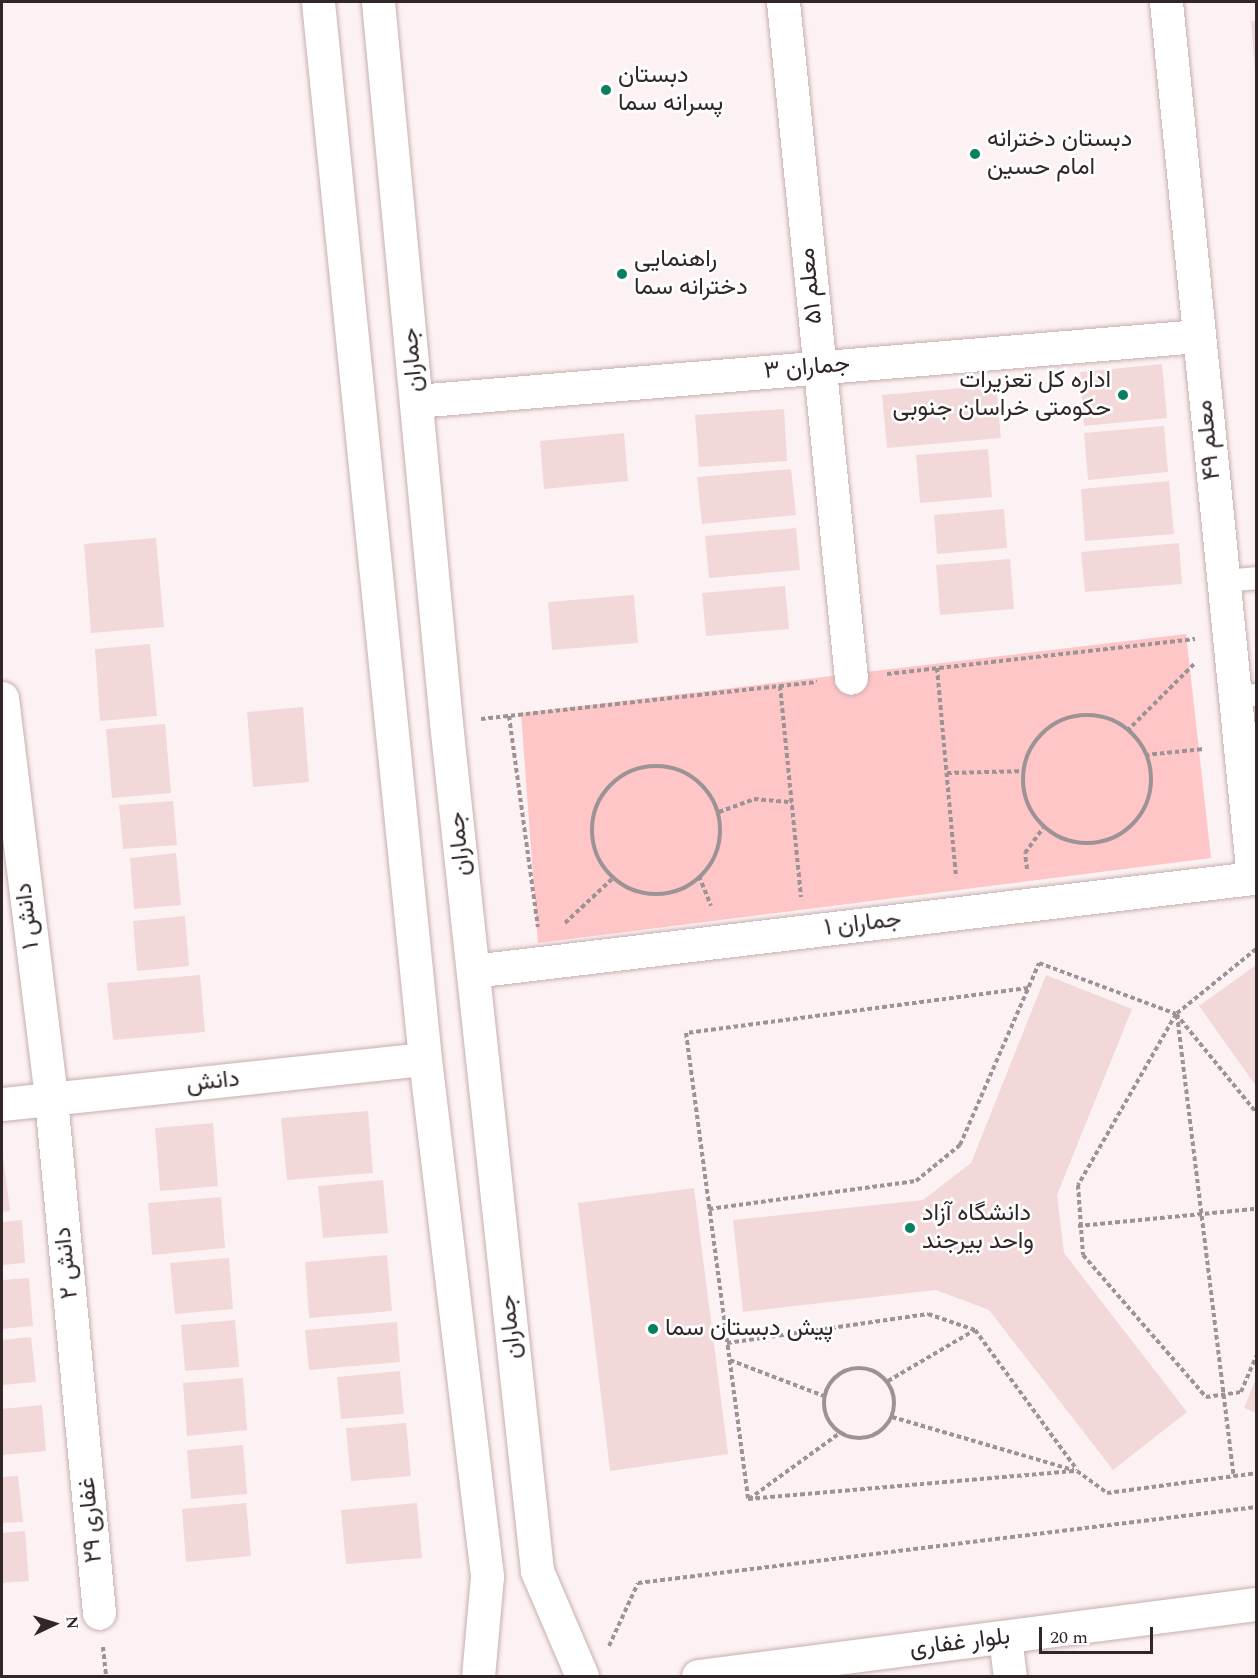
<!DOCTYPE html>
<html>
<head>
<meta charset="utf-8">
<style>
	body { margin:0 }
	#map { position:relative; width:1258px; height:1678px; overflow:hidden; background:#fdf2f3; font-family:Spectral,Vazirmatn,serif }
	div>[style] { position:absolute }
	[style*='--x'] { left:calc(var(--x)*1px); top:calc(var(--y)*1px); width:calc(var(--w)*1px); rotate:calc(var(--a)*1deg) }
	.green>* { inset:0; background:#ffc6c8 }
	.building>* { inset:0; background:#f2d8d9 }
	.path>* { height:4px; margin-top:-2px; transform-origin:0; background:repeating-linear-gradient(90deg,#9d9394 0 4.5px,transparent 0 7.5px) }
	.path>.ring { margin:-2px; padding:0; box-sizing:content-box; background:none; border:4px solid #9d9394; border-radius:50% }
	.roads { filter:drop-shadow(0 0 2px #c7aeaf) drop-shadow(0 0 2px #c7aeaf) }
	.service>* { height:22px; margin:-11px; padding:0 11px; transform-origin:11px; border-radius:11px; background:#fff }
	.minor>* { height:33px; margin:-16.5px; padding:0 16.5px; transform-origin:16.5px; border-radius:16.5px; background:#fff }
	.tertiary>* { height:33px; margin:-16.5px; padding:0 16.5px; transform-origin:16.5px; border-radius:16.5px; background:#fff }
	.primary>* { height:33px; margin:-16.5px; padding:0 16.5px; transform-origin:16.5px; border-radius:16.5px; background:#fff }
	.dots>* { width:16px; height:16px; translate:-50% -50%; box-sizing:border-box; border:3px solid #fff; border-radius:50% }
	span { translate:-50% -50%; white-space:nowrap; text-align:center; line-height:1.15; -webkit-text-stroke:5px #fff; paint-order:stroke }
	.poi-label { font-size:24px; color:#312728 }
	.left { translate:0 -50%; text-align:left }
	.right { translate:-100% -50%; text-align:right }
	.street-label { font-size:24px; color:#312728 }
	.frame { position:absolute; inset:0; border:3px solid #312728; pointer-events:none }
	.north { position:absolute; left:24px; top:1594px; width:60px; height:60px; -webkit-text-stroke:4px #fff; paint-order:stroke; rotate:86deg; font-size:16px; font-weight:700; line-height:24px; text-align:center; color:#312728 }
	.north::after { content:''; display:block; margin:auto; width:21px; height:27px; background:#312728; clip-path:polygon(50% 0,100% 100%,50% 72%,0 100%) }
	.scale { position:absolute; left:1039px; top:1627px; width:114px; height:27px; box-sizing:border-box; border:3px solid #312728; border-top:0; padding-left:8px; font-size:18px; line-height:21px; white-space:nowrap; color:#312728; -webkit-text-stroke:4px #fff; paint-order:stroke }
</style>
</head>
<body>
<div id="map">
	<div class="green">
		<div style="clip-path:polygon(1186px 634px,1211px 858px,538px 943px,521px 713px)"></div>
	</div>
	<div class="building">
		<div style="clip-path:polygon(1251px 21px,1256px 21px,1256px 71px,1255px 71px)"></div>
		<div style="clip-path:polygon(1162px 364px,1167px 418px,1084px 426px,1080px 372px)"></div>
		<div style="clip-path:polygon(996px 385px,1001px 438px,887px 448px,882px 395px)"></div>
		<div style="clip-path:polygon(784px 409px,787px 461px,699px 467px,695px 415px)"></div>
		<div style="clip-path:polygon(1164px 426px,1168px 472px,1088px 480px,1084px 433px)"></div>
		<div style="clip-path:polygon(624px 433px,628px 481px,544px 489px,540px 441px)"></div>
		<div style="clip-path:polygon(988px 449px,992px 497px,920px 503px,916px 455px)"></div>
		<div style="clip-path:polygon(791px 469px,796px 515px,702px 524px,697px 477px)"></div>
		<div style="clip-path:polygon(1169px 481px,1174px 534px,1085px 541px,1081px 489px)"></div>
		<div style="clip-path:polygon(1004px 509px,1007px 548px,937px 554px,934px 515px)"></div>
		<div style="clip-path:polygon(796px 528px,800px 570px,709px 578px,705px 536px)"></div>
		<div style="clip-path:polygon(156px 538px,164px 627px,91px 633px,84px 544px)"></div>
		<div style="clip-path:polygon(1179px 543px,1182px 584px,1085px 592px,1081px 552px)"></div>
		<div style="clip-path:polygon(1010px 559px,1014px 609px,940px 615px,936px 565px)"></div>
		<div style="clip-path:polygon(785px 586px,789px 629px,706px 636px,702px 593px)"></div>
		<div style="clip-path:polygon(634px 595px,638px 643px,552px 650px,548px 602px)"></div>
		<div style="clip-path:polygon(150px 644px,157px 716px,100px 721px,95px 649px)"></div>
		<div style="clip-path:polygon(303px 707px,309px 782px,253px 787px,247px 712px)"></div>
		<div style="clip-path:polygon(165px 724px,171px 793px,112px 798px,106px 729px)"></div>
		<div style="clip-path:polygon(173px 801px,177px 845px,123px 849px,119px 805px)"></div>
		<div style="clip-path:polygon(176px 853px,181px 905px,134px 909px,130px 858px)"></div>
		<div style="clip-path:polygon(185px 916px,189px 966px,137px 971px,133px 921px)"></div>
		<div style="clip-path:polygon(1256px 965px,1256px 1086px,1199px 1006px)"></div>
		<div style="clip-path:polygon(200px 975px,205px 1032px,113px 1040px,107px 983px)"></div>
		<div style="clip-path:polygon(1046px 975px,1132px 1009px,1057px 1195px,1064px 1253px,1187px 1412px,1113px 1470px,989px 1310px,936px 1290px,743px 1312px,733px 1220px,923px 1200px,971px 1163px)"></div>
		<div style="clip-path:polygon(368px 1111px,373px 1173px,287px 1180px,281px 1118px)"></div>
		<div style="clip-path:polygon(213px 1123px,218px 1186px,160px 1191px,155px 1128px)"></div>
		<div style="clip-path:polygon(2px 1148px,10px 1211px,2px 1212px)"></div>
		<div style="clip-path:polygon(383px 1180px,388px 1233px,323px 1238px,318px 1186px)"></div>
		<div style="clip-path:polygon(694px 1188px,728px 1454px,610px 1471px,578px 1203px)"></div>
		<div style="clip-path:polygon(221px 1197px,225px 1248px,152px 1255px,148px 1203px)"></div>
		<div style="clip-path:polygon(22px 1220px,25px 1263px,2px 1265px,2px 1222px)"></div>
		<div style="clip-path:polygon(387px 1255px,392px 1311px,309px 1318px,305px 1262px)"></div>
		<div style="clip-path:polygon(229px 1258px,233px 1309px,175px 1314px,170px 1263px)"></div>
		<div style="clip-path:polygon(29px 1278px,33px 1326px,2px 1329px,2px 1280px)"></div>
		<div style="clip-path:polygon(235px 1320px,239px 1367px,185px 1371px,181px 1325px)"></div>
		<div style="clip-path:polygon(397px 1322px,400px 1362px,309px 1370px,305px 1330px)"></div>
		<div style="clip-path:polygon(31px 1337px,36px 1382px,2px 1385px,2px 1340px)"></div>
		<div style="clip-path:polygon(400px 1371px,404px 1414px,341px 1419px,337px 1377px)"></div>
		<div style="clip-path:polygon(243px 1378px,247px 1430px,187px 1436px,183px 1383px)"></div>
		<div style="clip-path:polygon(1256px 1378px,1256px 1413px,1244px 1408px)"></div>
		<div style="clip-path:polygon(42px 1405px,46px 1451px,2px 1455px,2px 1409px)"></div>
		<div style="clip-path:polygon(406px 1423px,411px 1476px,351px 1481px,346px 1428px)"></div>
		<div style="clip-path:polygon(243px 1445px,247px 1494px,191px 1499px,187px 1450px)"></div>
		<div style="clip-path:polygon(18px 1476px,23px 1522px,2px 1523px,2px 1477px)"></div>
		<div style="clip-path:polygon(246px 1503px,251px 1556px,186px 1562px,182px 1509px)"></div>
		<div style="clip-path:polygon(417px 1503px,422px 1558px,346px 1564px,341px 1510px)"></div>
		<div style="clip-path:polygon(25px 1531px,29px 1581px,2px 1583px,2px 1533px)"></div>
	</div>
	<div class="path">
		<div style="--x:937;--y:668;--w:210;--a:84.8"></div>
		<div style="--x:887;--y:674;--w:310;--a:-6.5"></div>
		<div style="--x:780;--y:686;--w:212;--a:84.3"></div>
		<div class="ring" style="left:1023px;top:715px;width:124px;height:124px"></div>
		<div style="--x:509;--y:716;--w:213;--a:82.2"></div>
		<div style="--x:481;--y:719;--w:338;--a:-6.3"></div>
		<div style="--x:1127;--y:731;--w:95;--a:-45"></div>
		<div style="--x:1145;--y:755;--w:59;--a:-5.8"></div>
		<div class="ring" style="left:592px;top:766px;width:124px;height:124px"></div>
		<div style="--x:947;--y:773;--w:77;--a:-1.5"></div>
		<div style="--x:719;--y:812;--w:37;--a:-20"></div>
		<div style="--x:754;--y:799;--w:38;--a:5"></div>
		<div style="--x:1027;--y:869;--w:16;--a:-97"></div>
		<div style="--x:1025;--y:853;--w:31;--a:-54"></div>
		<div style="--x:699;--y:876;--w:32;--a:68"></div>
		<div style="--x:565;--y:923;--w:64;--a:-43.1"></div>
		<div style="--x:1256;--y:949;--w:103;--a:140.9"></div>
		<div style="--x:1176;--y:1014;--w:197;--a:119.8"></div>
		<div style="--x:1078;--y:1185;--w:70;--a:85.9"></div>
		<div style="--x:1083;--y:1255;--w:188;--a:49.1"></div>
		<div style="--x:1206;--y:1397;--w:35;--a:-8"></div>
		<div style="--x:1241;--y:1392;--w:39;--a:-67"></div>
		<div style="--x:1028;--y:988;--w:345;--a:172.5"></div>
		<div style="--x:686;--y:1033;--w:470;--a:82.4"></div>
		<div style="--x:748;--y:1499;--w:330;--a:-4.9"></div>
		<div style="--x:1077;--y:1471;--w:37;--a:36"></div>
		<div style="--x:1107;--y:1493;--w:150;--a:-7.6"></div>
		<div style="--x:1177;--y:1015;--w:465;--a:83"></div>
		<div style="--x:709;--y:1209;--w:209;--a:-7.7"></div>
		<div style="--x:916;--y:1181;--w:57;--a:-39.3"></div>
		<div style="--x:960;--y:1145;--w:198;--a:-66.5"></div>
		<div style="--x:1039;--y:963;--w:146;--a:20.4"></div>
		<div style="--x:1176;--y:1014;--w:127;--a:50.8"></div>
		<div style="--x:1078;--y:1226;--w:179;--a:-5.5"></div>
		<div style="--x:727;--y:1343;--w:203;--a:-8.2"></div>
		<div style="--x:928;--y:1314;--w:50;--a:18.8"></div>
		<div style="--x:975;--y:1330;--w:173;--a:53.9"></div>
		<div style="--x:730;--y:1360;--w:101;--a:21"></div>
		<div class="ring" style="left:824px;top:1368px;width:66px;height:66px"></div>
		<div style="--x:888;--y:1381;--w:101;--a:-30.4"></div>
		<div style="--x:892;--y:1417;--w:189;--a:16.3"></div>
		<div style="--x:749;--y:1499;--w:112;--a:-36"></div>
		<div style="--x:609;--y:1646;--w:69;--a:-65.3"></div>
		<div style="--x:638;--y:1583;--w:623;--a:-7.01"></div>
		<div style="--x:103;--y:1647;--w:29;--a:84"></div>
	</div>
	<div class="roads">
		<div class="service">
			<div style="--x:1224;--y:581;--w:32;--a:-5"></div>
			<div style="--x:1236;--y:697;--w:20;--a:-6"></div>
		</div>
		<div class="minor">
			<div style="--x:783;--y:2;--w:679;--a:84.26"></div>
			<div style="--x:416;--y:401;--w:785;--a:-4.75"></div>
			<div style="--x:2;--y:698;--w:404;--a:83"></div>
			<div style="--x:51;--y:1099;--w:516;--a:84.66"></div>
			<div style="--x:473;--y:971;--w:786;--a:-6.8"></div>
			<div style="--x:1253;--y:878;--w:880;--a:-95.67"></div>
			<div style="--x:2;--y:1104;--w:425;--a:-6.1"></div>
		</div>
		<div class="tertiary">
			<div style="--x:318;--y:2;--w:1062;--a:84.22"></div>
			<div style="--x:425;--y:1059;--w:521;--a:83.16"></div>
			<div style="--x:487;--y:1576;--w:100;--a:95.1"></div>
			<div style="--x:378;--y:2;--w:724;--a:84.61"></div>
			<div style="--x:446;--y:723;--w:853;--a:83.87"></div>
			<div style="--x:537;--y:1571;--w:114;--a:66.8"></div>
		</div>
		<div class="primary">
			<div style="--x:1005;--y:1637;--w:39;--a:83"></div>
			<div style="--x:698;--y:1676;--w:563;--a:-7.35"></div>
		</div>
	</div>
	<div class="dots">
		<div style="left:606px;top:90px;background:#087f5e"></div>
		<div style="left:975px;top:154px;background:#087f5e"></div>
		<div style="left:622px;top:274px;background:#087f5e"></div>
		<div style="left:1123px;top:395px;background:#087f5e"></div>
		<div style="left:910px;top:1228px;background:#087f5e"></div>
		<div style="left:653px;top:1329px;background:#087f5e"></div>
	</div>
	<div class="poi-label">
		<span class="left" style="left:618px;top:90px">دبستان<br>پسرانه سما</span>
		<span class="left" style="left:987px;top:154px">دبستان دخترانه<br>امام حسین</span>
		<span class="left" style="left:634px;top:274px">راهنمایی<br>دخترانه سما</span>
		<span class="right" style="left:1111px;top:395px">اداره کل تعزیرات<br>حکومتی خراسان جنوبی</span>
		<span class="left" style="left:922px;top:1228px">دانشگاه آزاد<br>واحد بیرجند</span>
		<span class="left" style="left:665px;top:1329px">پیش دبستان سما</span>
	</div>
	<div class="street-label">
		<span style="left:811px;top:286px;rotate:-96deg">معلم ۵۱</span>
		<span style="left:413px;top:360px;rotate:-95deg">جماران</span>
		<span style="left:807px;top:368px;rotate:-5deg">جماران ۳</span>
		<span style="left:1209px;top:440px;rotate:-96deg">معلم ۴۹</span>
		<span style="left:460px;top:844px;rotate:-96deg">جماران</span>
		<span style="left:28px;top:916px;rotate:-97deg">دانش ۱</span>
		<span style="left:863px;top:924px;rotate:-7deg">جماران ۱</span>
		<span style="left:213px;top:1082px;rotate:-6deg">دانش</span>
		<span style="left:67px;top:1263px;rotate:-96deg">دانش ۲</span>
		<span style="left:511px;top:1327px;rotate:-96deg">جماران</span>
		<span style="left:91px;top:1520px;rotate:-95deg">غفاری ۲۹</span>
		<span style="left:960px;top:1643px;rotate:-7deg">بلوار غفاری</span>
	</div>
	<div class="frame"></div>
	<div class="north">N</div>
	<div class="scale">20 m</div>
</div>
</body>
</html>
